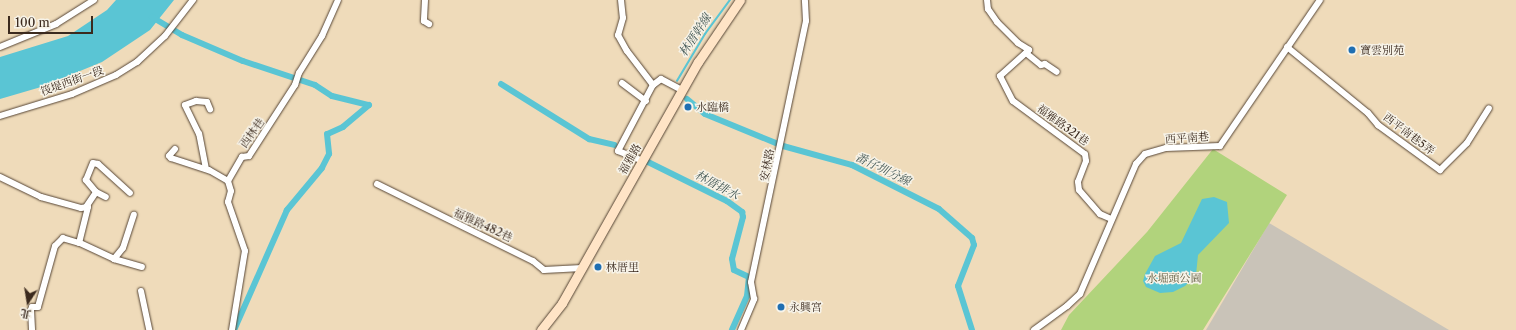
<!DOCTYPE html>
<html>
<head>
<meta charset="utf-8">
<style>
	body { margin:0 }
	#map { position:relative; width:1516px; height:330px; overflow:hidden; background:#efdbba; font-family:"Libre Caslon Text","Noto Serif TC",serif }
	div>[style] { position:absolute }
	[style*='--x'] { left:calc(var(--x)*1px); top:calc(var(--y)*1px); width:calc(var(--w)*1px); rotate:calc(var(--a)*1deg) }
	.industrial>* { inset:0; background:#c9c3b8 }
	.green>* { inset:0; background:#b1d37c }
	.water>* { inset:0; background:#5ac5d4 }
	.stream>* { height:1.5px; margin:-0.75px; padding:0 0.75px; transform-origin:0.75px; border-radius:0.75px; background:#5ac5d4 }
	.canal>* { height:6px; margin:-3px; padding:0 3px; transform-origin:3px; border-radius:3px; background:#5ac5d4 }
	.roads { filter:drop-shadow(0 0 1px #564535) drop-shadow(0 0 1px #564535) }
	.minor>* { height:6px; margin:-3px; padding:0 3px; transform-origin:3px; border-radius:3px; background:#fff }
	.secondary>* { height:9px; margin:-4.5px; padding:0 4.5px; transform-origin:4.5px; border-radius:4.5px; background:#ffe4c6 }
	.dots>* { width:11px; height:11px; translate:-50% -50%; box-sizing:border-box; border:2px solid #f7f3e8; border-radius:50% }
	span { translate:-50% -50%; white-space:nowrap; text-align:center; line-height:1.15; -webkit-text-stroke:3px #f7f3e8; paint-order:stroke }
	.poi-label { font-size:11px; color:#3b2a1e }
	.left { translate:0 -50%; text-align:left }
	.street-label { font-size:11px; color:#3b2a1e }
	.park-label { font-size:11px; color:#585436 }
	.water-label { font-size:12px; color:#445855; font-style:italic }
	.north { position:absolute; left:8px; top:282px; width:40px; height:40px; -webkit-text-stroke:3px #f7f3e8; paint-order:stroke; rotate:192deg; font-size:11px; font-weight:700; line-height:16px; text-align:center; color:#3b2a1e }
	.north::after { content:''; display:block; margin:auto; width:14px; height:18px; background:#3b2a1e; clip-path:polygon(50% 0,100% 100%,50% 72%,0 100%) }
	.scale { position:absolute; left:8px; top:16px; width:85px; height:18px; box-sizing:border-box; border:2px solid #3b2a1e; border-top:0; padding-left:5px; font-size:12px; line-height:14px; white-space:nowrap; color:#3b2a1e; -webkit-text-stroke:3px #f7f3e8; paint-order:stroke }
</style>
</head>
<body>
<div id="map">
	<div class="industrial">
		<div style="clip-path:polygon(1269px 223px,1449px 330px,1206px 330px)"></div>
	</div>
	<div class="green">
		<div style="clip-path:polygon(1213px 149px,1287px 195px,1203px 330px,1061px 330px,1069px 315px,1147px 232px)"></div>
	</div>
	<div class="water">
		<div style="clip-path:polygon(116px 0,174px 0,150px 30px,102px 62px,41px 87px,0 99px,0 57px,68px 36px,107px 10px)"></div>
		<div style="clip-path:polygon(1214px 197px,1227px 202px,1229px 223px,1198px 255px,1196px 275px,1185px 286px,1173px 292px,1160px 293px,1146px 287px,1143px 281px,1145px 274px,1155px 256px,1181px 243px,1202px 199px)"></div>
	</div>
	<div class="stream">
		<div style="--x:677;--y:81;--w:55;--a:-59.2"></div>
		<div style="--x:705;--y:34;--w:42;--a:-53.7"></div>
	</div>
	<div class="canal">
		<div style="--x:152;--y:17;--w:35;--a:31"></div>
		<div style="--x:182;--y:35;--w:66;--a:23.1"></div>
		<div style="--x:243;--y:61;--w:76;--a:18.4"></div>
		<div style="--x:315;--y:85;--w:20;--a:33"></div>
		<div style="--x:332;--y:96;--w:38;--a:14"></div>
		<div style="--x:369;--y:105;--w:34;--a:140"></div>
		<div style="--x:343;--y:127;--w:17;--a:156"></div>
		<div style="--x:327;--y:134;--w:20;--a:84"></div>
		<div style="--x:329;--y:154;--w:16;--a:117"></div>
		<div style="--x:322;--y:168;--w:55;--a:129.8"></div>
		<div style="--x:287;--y:210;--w:131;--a:113.8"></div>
		<div style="--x:501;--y:84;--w:104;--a:32"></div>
		<div style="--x:589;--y:139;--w:26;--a:13"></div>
		<div style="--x:687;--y:99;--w:23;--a:40"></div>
		<div style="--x:705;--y:114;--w:84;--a:22.3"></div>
		<div style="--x:783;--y:146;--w:72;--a:15.4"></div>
		<div style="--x:852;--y:165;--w:97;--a:26.8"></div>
		<div style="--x:939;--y:209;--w:44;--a:41.3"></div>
		<div style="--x:972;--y:238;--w:7;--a:74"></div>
		<div style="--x:974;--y:245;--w:44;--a:111.3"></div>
		<div style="--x:958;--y:286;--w:46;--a:72.3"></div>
		<div style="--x:648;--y:162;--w:88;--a:26.3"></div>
		<div style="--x:727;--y:201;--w:19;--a:36"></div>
		<div style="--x:742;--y:212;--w:5;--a:79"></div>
		<div style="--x:743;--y:217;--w:43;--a:104.7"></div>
		<div style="--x:732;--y:259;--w:11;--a:80"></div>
		<div style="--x:734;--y:270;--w:17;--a:25"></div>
		<div style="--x:749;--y:277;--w:19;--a:96"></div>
		<div style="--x:747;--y:296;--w:37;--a:114"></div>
	</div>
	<div class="roads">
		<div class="minor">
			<div style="--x:425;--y:0;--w:21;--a:93"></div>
			<div style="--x:424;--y:21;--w:6;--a:31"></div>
			<div style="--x:621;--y:0;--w:18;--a:84"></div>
			<div style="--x:623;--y:18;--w:18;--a:106"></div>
			<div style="--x:618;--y:35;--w:18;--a:61"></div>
			<div style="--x:627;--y:51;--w:43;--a:52.6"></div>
			<div style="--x:653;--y:85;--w:10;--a:-37"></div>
			<div style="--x:661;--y:79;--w:24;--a:28"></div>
			<div style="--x:987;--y:0;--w:9;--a:84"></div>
			<div style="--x:988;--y:9;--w:16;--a:55"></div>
			<div style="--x:997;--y:22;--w:30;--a:45"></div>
			<div style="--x:1018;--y:43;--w:13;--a:32"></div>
			<div style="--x:1029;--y:50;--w:39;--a:138"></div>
			<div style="--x:1000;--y:76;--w:28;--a:63"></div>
			<div style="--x:1013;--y:101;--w:89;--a:36.4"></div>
			<div style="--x:1085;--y:154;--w:7;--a:82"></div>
			<div style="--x:1086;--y:161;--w:22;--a:111"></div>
			<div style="--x:1078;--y:182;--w:8;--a:83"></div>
			<div style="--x:1079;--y:190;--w:32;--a:49"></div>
			<div style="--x:1100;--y:214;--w:12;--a:24"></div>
			<div style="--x:0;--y:47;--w:61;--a:-22.3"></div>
			<div style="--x:56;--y:24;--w:45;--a:-32.3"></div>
			<div style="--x:1287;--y:47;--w:104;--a:39.2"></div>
			<div style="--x:1368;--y:113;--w:16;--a:50"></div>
			<div style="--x:1378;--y:125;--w:77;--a:36"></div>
			<div style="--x:1440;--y:170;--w:38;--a:-45"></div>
			<div style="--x:1467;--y:143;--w:41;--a:-57.8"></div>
			<div style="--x:1026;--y:53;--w:19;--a:39"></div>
			<div style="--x:1041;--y:65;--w:4;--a:-14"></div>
			<div style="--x:1045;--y:64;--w:14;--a:34"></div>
			<div style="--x:622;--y:83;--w:30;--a:37"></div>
			<div style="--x:0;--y:116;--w:75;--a:-17"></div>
			<div style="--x:72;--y:94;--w:48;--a:-23.4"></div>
			<div style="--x:116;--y:75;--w:25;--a:-32"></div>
			<div style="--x:137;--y:62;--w:38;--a:-43"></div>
			<div style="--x:165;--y:36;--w:46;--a:-52.1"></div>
			<div style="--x:175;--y:149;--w:9;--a:131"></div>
			<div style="--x:169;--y:156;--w:3;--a:45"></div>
			<div style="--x:171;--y:158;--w:40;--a:18"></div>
			<div style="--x:209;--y:170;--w:22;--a:30"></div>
			<div style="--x:643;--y:161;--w:27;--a:-158"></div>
			<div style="--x:618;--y:151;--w:75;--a:-62.1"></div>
			<div style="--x:206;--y:169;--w:36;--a:-101"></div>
			<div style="--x:199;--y:134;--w:32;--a:-116"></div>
			<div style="--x:185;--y:105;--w:12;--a:-20"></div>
			<div style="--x:196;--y:101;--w:11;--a:5"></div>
			<div style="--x:207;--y:102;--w:8;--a:67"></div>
			<div style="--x:0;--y:177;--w:46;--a:26"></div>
			<div style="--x:41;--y:197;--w:41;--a:15.4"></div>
			<div style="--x:81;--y:208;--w:7;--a:-8"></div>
			<div style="--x:88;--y:207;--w:37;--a:104"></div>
			<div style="--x:79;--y:243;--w:17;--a:-163"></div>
			<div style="--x:63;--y:238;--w:11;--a:135"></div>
			<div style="--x:55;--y:246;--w:63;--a:105.6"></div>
			<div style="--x:38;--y:307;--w:6;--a:180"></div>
			<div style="--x:32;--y:307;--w:3;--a:108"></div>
			<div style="--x:31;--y:310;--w:20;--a:87"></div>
			<div style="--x:377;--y:184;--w:174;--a:26.3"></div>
			<div style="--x:533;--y:261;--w:14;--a:39"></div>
			<div style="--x:544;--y:270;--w:38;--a:-3"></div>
			<div style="--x:96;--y:192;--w:11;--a:27"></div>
			<div style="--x:86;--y:207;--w:18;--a:-56"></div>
			<div style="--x:96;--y:192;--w:16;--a:-130"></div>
			<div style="--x:86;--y:180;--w:18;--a:-68"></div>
			<div style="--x:93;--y:163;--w:5;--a:11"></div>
			<div style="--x:98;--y:164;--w:43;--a:42.2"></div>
			<div style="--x:80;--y:243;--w:38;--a:25"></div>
			<div style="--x:114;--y:259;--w:29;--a:16"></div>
			<div style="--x:114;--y:259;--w:14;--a:-51"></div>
			<div style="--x:123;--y:248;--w:35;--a:-72"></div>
			<div style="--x:141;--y:291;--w:40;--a:78"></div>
			<div style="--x:232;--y:330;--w:80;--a:-80.7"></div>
			<div style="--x:245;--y:251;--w:52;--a:-109.1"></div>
			<div style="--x:228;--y:202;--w:11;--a:-75"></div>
			<div style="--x:231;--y:191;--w:10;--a:-107"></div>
			<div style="--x:228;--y:181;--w:28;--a:-60"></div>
			<div style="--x:242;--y:157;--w:7;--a:-8"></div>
			<div style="--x:249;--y:156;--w:85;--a:-57.1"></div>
			<div style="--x:295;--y:85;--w:13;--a:-72"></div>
			<div style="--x:299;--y:73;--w:44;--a:-58.1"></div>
			<div style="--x:322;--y:36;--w:39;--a:-66"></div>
			<div style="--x:741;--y:330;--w:34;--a:-67"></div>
			<div style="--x:754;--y:299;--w:17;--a:-100"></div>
			<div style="--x:751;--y:282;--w:267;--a:-78.1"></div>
			<div style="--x:806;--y:21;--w:21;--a:-93"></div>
			<div style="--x:1034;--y:330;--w:41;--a:-36"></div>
			<div style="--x:1067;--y:306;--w:18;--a:-43"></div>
			<div style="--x:1080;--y:294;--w:142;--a:-66.7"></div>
			<div style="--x:1136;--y:164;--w:13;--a:-48"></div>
			<div style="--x:1145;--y:154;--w:22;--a:-16"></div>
			<div style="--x:1166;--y:148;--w:54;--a:-2.1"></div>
			<div style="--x:1220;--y:146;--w:177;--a:-55.6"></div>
		</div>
		<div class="secondary">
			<div style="--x:541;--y:330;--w:34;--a:-52"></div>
			<div style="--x:562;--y:303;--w:277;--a:-60.6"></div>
			<div style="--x:698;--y:62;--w:75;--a:-55.9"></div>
		</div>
	</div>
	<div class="dots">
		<div style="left:1352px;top:50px;background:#1f6fb2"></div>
		<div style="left:688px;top:107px;background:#1f6fb2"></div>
		<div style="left:598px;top:267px;background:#1f6fb2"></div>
		<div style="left:781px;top:307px;background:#1f6fb2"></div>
	</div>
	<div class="poi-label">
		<span class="left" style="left:1360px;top:50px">寶雲別苑</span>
		<span class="left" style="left:696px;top:107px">水臨橋</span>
		<span class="left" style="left:606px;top:267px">林厝里</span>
		<span class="left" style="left:789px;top:307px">永興宮</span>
	</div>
	<div class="street-label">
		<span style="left:72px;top:81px;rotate:-20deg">筏堤西街一段</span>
		<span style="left:1063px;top:125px;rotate:36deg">福雅路321巷</span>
		<span style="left:252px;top:133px;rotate:-54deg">西林巷</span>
		<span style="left:1409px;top:134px;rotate:37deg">西平南巷5弄</span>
		<span style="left:1187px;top:138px;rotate:-4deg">西平南巷</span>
		<span style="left:630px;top:159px;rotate:-60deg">福雅路</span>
		<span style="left:767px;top:165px;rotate:-79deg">安林路</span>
		<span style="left:483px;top:225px;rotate:25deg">福雅路482巷</span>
	</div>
	<div class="park-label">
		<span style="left:1174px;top:278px">水堀頭公園</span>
	</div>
	<div class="water-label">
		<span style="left:695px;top:35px;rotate:-57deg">林厝幹線</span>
		<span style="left:883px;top:169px;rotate:26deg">番仔圳分線</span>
		<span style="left:717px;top:185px;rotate:28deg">林厝排水</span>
	</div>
	<div class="north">北</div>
	<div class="scale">100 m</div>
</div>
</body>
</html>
